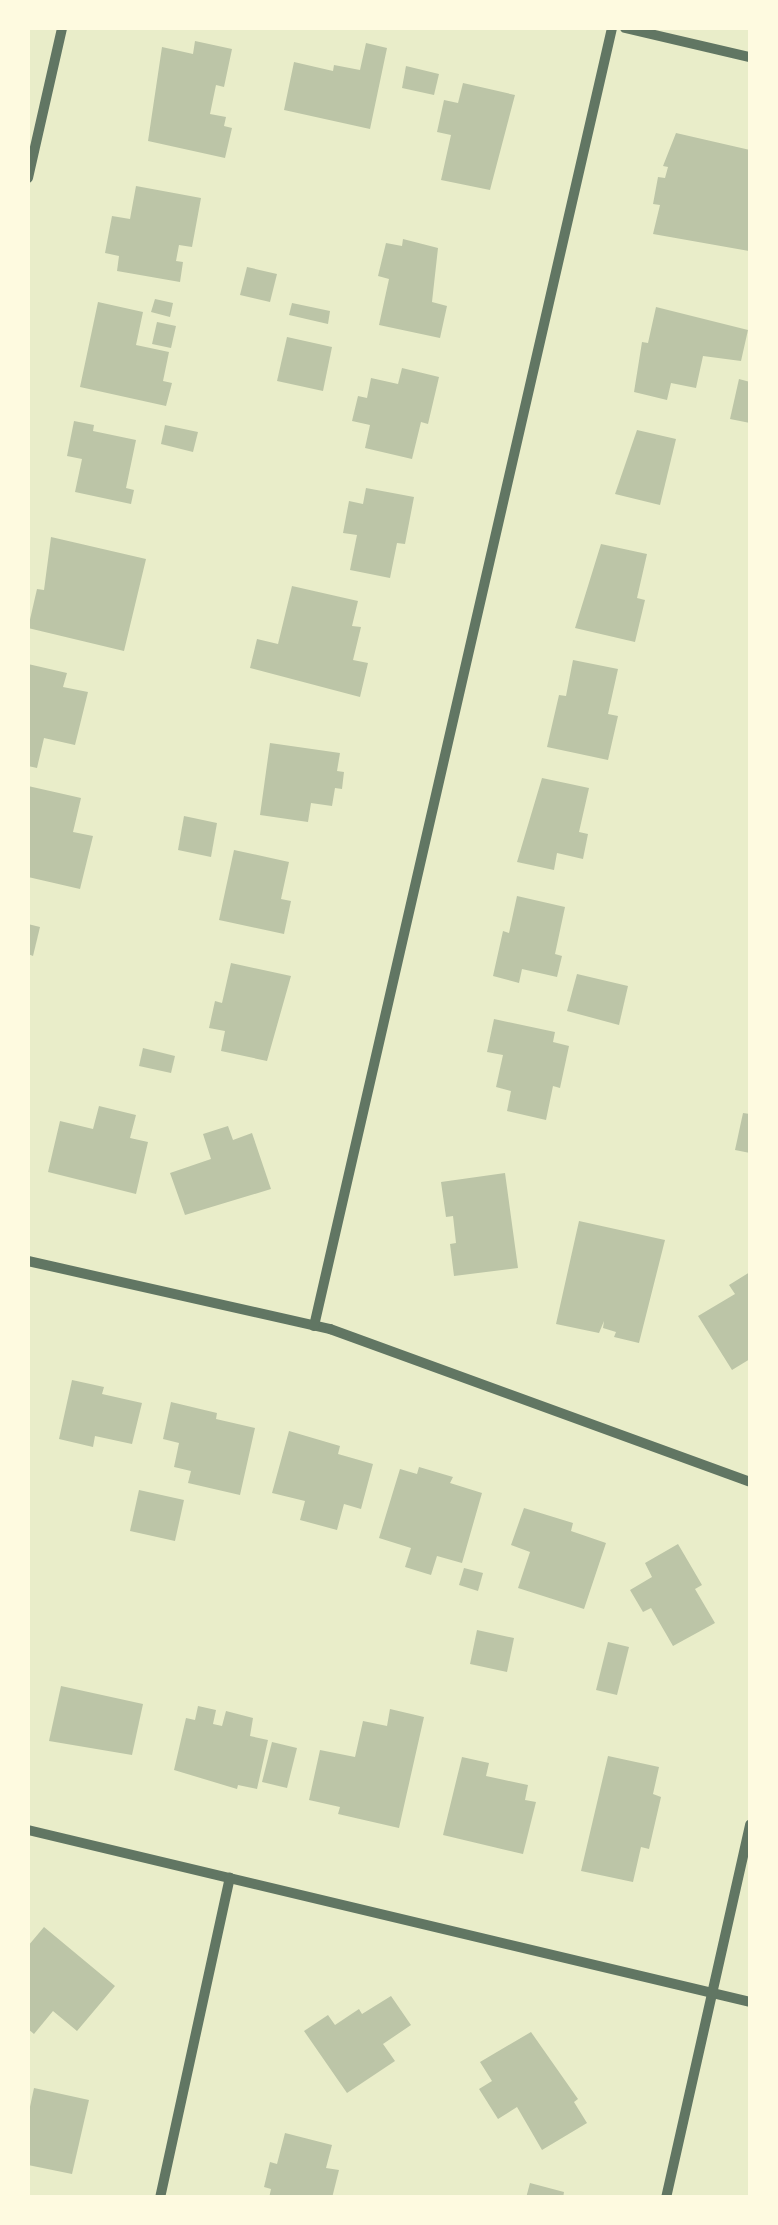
<!DOCTYPE html>
<html>
<head>
<meta charset="utf-8">
<style>
	body { margin:0 }
	#map { position:relative; width:778px; height:2225px; overflow:hidden; background:#e9edc9; font-family:"Exo 2",sans-serif }
	div>[style] { position:absolute }
	[style*='--x'] { left:calc(var(--x)*1px); top:calc(var(--y)*1px); width:calc(var(--w)*1px); rotate:calc(var(--a)*1deg) }
	.building>* { inset:0; background:#bcc5a7 }
	.minor>* { height:10px; margin:-5px; padding:0 5px; transform-origin:5px; border-radius:5px; background:#617663 }
	span { translate:-50% -50%; white-space:nowrap; text-align:center; line-height:1.15; -webkit-text-stroke:10px #fefae0; paint-order:stroke }
	.frame { position:absolute; inset:0; border:30px solid #fefae0; pointer-events:none }
</style>
</head>
<body>
<div id="map">
	<div class="building">
		<div style="clip-path:polygon(195px 41px,232px 49px,224px 87px,216px 85px,210px 114px,226px 117px,224px 126px,232px 128px,225px 158px,148px 141px,162px 47px,193px 54px)"></div>
		<div style="clip-path:polygon(366px 43px,387px 48px,370px 129px,284px 110px,294px 62px,333px 71px,334px 65px,360px 70px)"></div>
		<div style="clip-path:polygon(406px 66px,439px 74px,434px 95px,402px 88px)"></div>
		<div style="clip-path:polygon(463px 83px,515px 95px,490px 190px,441px 180px,451px 135px,437px 132px,444px 100px,458px 103px)"></div>
		<div style="clip-path:polygon(676px 133px,750px 150px,749px 251px,653px 234px,660px 205px,653px 204px,658px 177px,665px 178px,668px 167px,663px 166px)"></div>
		<div style="clip-path:polygon(136px 186px,201px 198px,192px 247px,179px 245px,176px 261px,183px 262px,180px 282px,117px 271px,119px 256px,105px 253px,112px 216px,130px 219px)"></div>
		<div style="clip-path:polygon(403px 239px,438px 248px,432px 302px,447px 306px,440px 338px,379px 325px,389px 279px,378px 276px,386px 243px,402px 246px)"></div>
		<div style="clip-path:polygon(247px 267px,277px 274px,270px 302px,240px 295px)"></div>
		<div style="clip-path:polygon(155px 299px,173px 303px,170px 317px,151px 312px)"></div>
		<div style="clip-path:polygon(98px 302px,143px 312px,136px 345px,169px 352px,163px 381px,172px 383px,166px 406px,80px 387px)"></div>
		<div style="clip-path:polygon(292px 303px,330px 311px,328px 324px,289px 315px)"></div>
		<div style="clip-path:polygon(656px 307px,748px 330px,741px 361px,703px 356px,696px 388px,671px 383px,667px 400px,634px 392px,642px 342px,648px 343px)"></div>
		<div style="clip-path:polygon(157px 322px,176px 326px,171px 348px,152px 344px)"></div>
		<div style="clip-path:polygon(287px 337px,332px 347px,323px 391px,277px 381px)"></div>
		<div style="clip-path:polygon(402px 368px,439px 377px,428px 424px,421px 422px,412px 459px,365px 448px,370px 425px,352px 421px,358px 396px,367px 398px,371px 378px,398px 384px)"></div>
		<div style="clip-path:polygon(739px 379px,750px 382px,750px 423px,730px 419px)"></div>
		<div style="clip-path:polygon(74px 421px,94px 425px,93px 431px,136px 440px,126px 488px,134px 490px,131px 504px,75px 492px,82px 459px,67px 456px)"></div>
		<div style="clip-path:polygon(165px 425px,198px 432px,193px 452px,161px 444px)"></div>
		<div style="clip-path:polygon(637px 430px,676px 439px,660px 505px,615px 494px)"></div>
		<div style="clip-path:polygon(366px 488px,414px 497px,405px 544px,397px 543px,390px 578px,350px 570px,357px 535px,343px 533px,349px 501px,363px 504px)"></div>
		<div style="clip-path:polygon(51px 537px,146px 559px,124px 651px,28px 628px,37px 589px,44px 590px)"></div>
		<div style="clip-path:polygon(601px 544px,647px 554px,637px 598px,645px 600px,635px 642px,575px 628px)"></div>
		<div style="clip-path:polygon(292px 586px,358px 601px,352px 626px,361px 627px,353px 660px,368px 663px,360px 697px,250px 668px,257px 639px,278px 644px)"></div>
		<div style="clip-path:polygon(573px 660px,618px 669px,608px 714px,618px 716px,608px 760px,547px 747px,559px 695px,566px 696px)"></div>
		<div style="clip-path:polygon(28px 664px,67px 673px,63px 687px,88px 692px,75px 745px,44px 738px,37px 768px,28px 766px)"></div>
		<div style="clip-path:polygon(270px 743px,340px 753px,337px 771px,344px 772px,342px 789px,335px 788px,332px 806px,311px 803px,308px 822px,260px 815px)"></div>
		<div style="clip-path:polygon(542px 778px,589px 788px,579px 832px,588px 834px,583px 859px,557px 853px,554px 870px,517px 862px)"></div>
		<div style="clip-path:polygon(28px 786px,81px 798px,73px 832px,93px 836px,80px 889px,28px 877px)"></div>
		<div style="clip-path:polygon(184px 816px,217px 823px,211px 857px,178px 850px)"></div>
		<div style="clip-path:polygon(234px 850px,289px 862px,281px 899px,291px 901px,284px 934px,219px 920px)"></div>
		<div style="clip-path:polygon(517px 896px,565px 907px,555px 954px,562px 956px,557px 977px,522px 969px,519px 983px,493px 976px,503px 931px,509px 933px)"></div>
		<div style="clip-path:polygon(28px 924px,40px 927px,33px 956px,28px 954px)"></div>
		<div style="clip-path:polygon(231px 963px,291px 976px,267px 1061px,221px 1051px,225px 1031px,209px 1028px,215px 1001px,222px 1003px)"></div>
		<div style="clip-path:polygon(577px 974px,628px 986px,619px 1025px,567px 1011px)"></div>
		<div style="clip-path:polygon(494px 1019px,555px 1032px,553px 1042px,569px 1046px,560px 1088px,553px 1086px,546px 1120px,507px 1111px,511px 1091px,496px 1087px,503px 1055px,487px 1052px)"></div>
		<div style="clip-path:polygon(143px 1048px,175px 1056px,171px 1073px,139px 1066px)"></div>
		<div style="clip-path:polygon(99px 1106px,136px 1115px,130px 1138px,148px 1142px,136px 1194px,48px 1172px,60px 1121px,93px 1129px)"></div>
		<div style="clip-path:polygon(743px 1113px,750px 1114px,750px 1153px,735px 1150px)"></div>
		<div style="clip-path:polygon(228px 1126px,233px 1140px,252px 1133px,271px 1189px,185px 1215px,170px 1173px,211px 1159px,203px 1134px)"></div>
		<div style="clip-path:polygon(505px 1173px,518px 1268px,454px 1276px,450px 1244px,456px 1243px,453px 1216px,446px 1217px,441px 1182px)"></div>
		<div style="clip-path:polygon(579px 1221px,665px 1240px,639px 1343px,614px 1337px,616px 1332px,603px 1328px,604px 1321px,599px 1333px,556px 1324px)"></div>
		<div style="clip-path:polygon(750px 1272px,750px 1359px,732px 1370px,698px 1316px,735px 1294px,729px 1285px)"></div>
		<div style="clip-path:polygon(72px 1380px,104px 1387px,102px 1394px,142px 1403px,132px 1444px,95px 1436px,93px 1447px,59px 1439px)"></div>
		<div style="clip-path:polygon(171px 1402px,217px 1413px,216px 1419px,255px 1428px,240px 1495px,188px 1483px,191px 1471px,174px 1467px,179px 1443px,163px 1439px)"></div>
		<div style="clip-path:polygon(289px 1431px,340px 1446px,338px 1454px,373px 1464px,361px 1509px,344px 1504px,337px 1530px,300px 1520px,305px 1501px,272px 1493px)"></div>
		<div style="clip-path:polygon(419px 1467px,453px 1477px,450px 1483px,482px 1493px,462px 1563px,437px 1556px,431px 1575px,405px 1567px,411px 1548px,379px 1538px,400px 1469px,417px 1474px)"></div>
		<div style="clip-path:polygon(139px 1490px,184px 1500px,175px 1541px,130px 1531px)"></div>
		<div style="clip-path:polygon(524px 1508px,573px 1523px,571px 1531px,606px 1543px,584px 1609px,518px 1588px,530px 1552px,511px 1545px)"></div>
		<div style="clip-path:polygon(678px 1544px,702px 1585px,695px 1589px,715px 1623px,673px 1646px,651px 1608px,643px 1612px,630px 1590px,652px 1577px,645px 1563px)"></div>
		<div style="clip-path:polygon(464px 1568px,483px 1573px,478px 1591px,459px 1585px)"></div>
		<div style="clip-path:polygon(477px 1630px,514px 1638px,507px 1672px,470px 1664px)"></div>
		<div style="clip-path:polygon(608px 1642px,629px 1647px,617px 1695px,596px 1690px)"></div>
		<div style="clip-path:polygon(61px 1686px,143px 1704px,132px 1755px,49px 1741px)"></div>
		<div style="clip-path:polygon(198px 1706px,216px 1710px,213px 1724px,222px 1726px,226px 1711px,253px 1718px,250px 1736px,268px 1740px,257px 1789px,238px 1785px,237px 1789px,174px 1770px,186px 1718px,195px 1720px)"></div>
		<div style="clip-path:polygon(390px 1709px,424px 1717px,399px 1828px,338px 1814px,340px 1807px,309px 1800px,320px 1750px,355px 1757px,363px 1721px,387px 1726px)"></div>
		<div style="clip-path:polygon(272px 1742px,297px 1748px,287px 1788px,262px 1782px)"></div>
		<div style="clip-path:polygon(608px 1756px,659px 1767px,653px 1794px,661px 1797px,649px 1849px,641px 1847px,633px 1882px,581px 1871px)"></div>
		<div style="clip-path:polygon(462px 1757px,489px 1763px,486px 1776px,528px 1785px,525px 1800px,536px 1802px,523px 1854px,443px 1835px)"></div>
		<div style="clip-path:polygon(44px 1927px,115px 1986px,77px 2031px,53px 2011px,34px 2034px,28px 2029px,28px 1946px)"></div>
		<div style="clip-path:polygon(391px 1996px,411px 2025px,383px 2044px,395px 2061px,347px 2093px,304px 2031px,328px 2015px,335px 2025px,359px 2009px,362px 2014px)"></div>
		<div style="clip-path:polygon(531px 2032px,578px 2099px,574px 2102px,587px 2123px,542px 2150px,517px 2107px,498px 2119px,479px 2089px,492px 2081px,480px 2062px)"></div>
		<div style="clip-path:polygon(34px 2088px,89px 2100px,72px 2174px,28px 2165px,28px 2116px)"></div>
		<div style="clip-path:polygon(285px 2133px,332px 2145px,326px 2168px,339px 2170px,332px 2198px,269px 2198px,271px 2189px,264px 2187px,270px 2162px,277px 2164px)"></div>
		<div style="clip-path:polygon(530px 2183px,564px 2192px,563px 2198px,526px 2198px)"></div>
	</div>
	<div class="minor">
		<div style="--x:625;--y:28;--w:128;--a:13.1"></div>
		<div style="--x:28;--y:178;--w:154;--a:-77.2"></div>
		<div style="--x:28;--y:1261;--w:310;--a:12.7"></div>
		<div style="--x:330;--y:1329;--w:447;--a:20"></div>
		<div style="--x:314;--y:1326;--w:1332;--a:-77.07"></div>
		<div style="--x:28;--y:1830;--w:742;--a:13.4"></div>
		<div style="--x:160;--y:2198;--w:328;--a:-77.7"></div>
		<div style="--x:666;--y:2198;--w:383;--a:-77.3"></div>
	</div>
	<div class="frame"></div>
</div>
</body>
</html>
